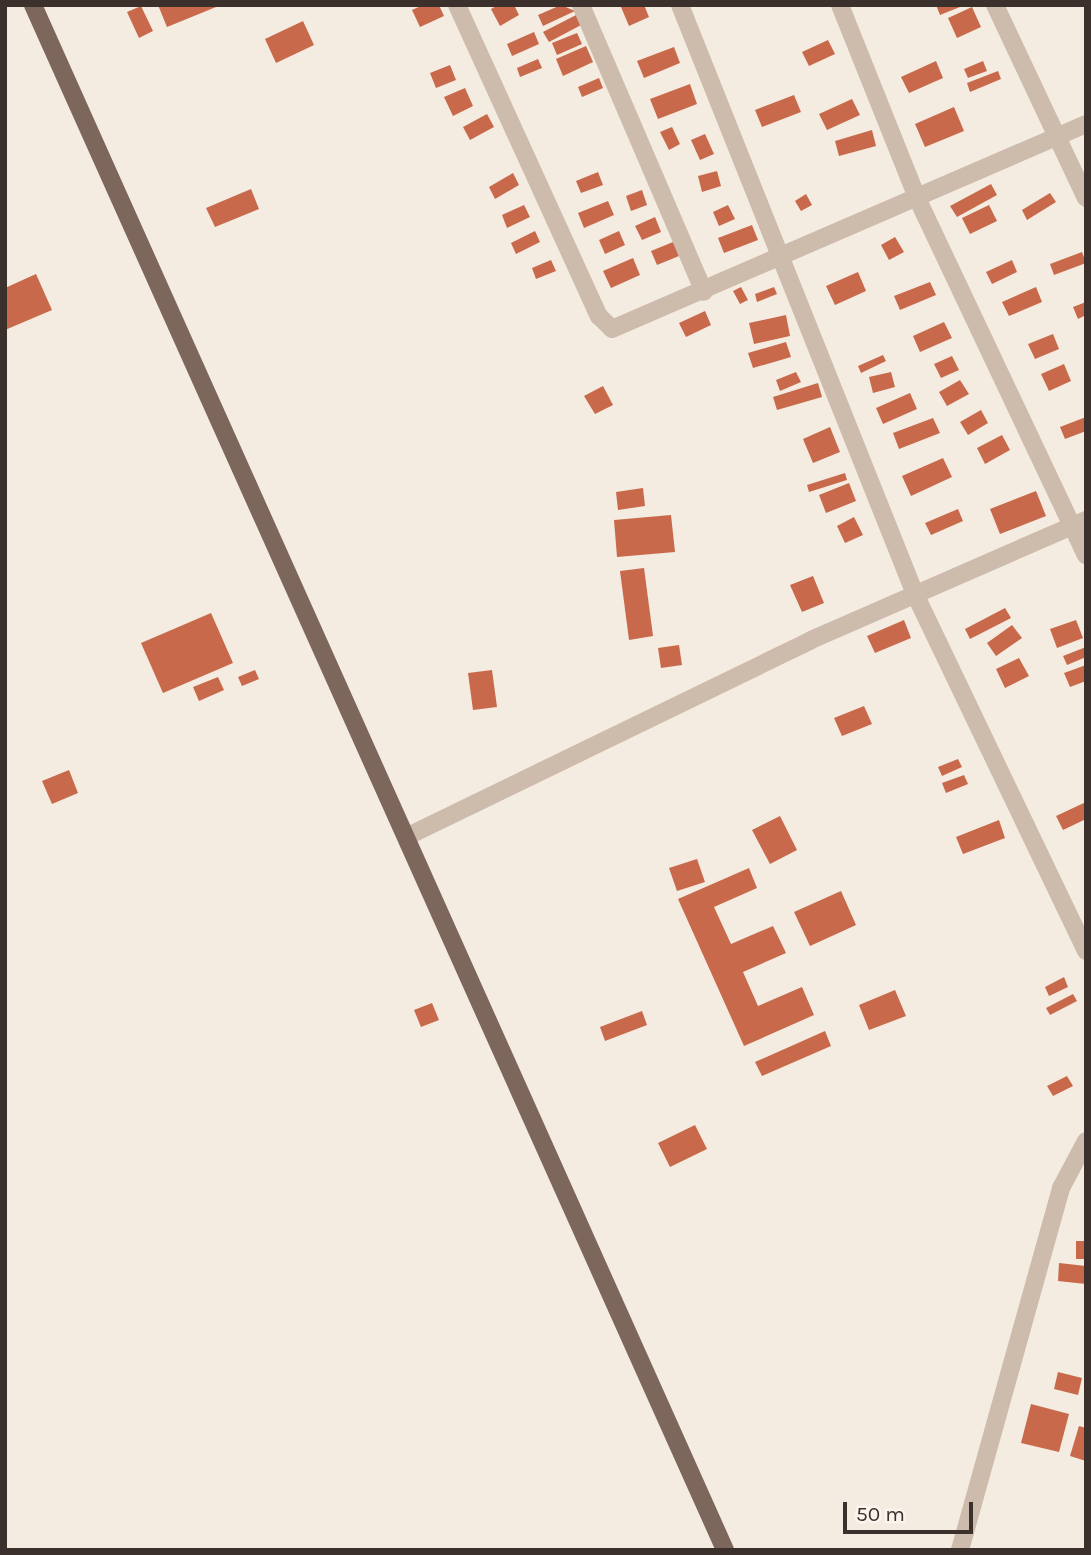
<!DOCTYPE html>
<html>
<head>
<meta charset="utf-8">
<style>
	body { margin:0 }
	#map { position:relative; width:1091px; height:1555px; overflow:hidden; background:#f4ebe1; font-family:Karla,sans-serif }
	div>[style] { position:absolute }
	[style*='--x'] { left:calc(var(--x)*1px); top:calc(var(--y)*1px); width:calc(var(--w)*1px); rotate:calc(var(--a)*1deg) }
	.building>* { inset:0; background:#c8694b }
	.minor>* { height:18px; margin:-9px; padding:0 9px; transform-origin:9px; border-radius:9px; background:#cdbbac }
	.primary>* { height:18px; margin:-9px; padding:0 9px; transform-origin:9px; border-radius:9px; background:#7d675c }
	span { translate:-50% -50%; white-space:nowrap; text-align:center; line-height:1.15; -webkit-text-stroke:5px #fbf5ee; paint-order:stroke }
	.frame { position:absolute; inset:0; border:7px solid #3b302b; pointer-events:none }
	.scale { position:absolute; left:843px; top:1502px; width:130px; height:32px; box-sizing:border-box; border:4px solid #3b302b; border-top:0; padding-left:9px; font-size:21px; line-height:24px; white-space:nowrap; color:#3b302b; -webkit-text-stroke:5px #fbf5ee; paint-order:stroke }
</style>
</head>
<body>
<div id="map">
	<div class="building">
		<div style="clip-path:polygon(158px 5px,221px 5px,167px 27px)"></div>
		<div style="clip-path:polygon(423px 5px,439px 5px,444px 16px,420px 27px,412px 10px)"></div>
		<div style="clip-path:polygon(498px 5px,514px 5px,519px 15px,500px 26px,491px 9px)"></div>
		<div style="clip-path:polygon(561px 5px,575px 11px,543px 26px,538px 15px)"></div>
		<div style="clip-path:polygon(644px 5px,649px 17px,629px 26px,621px 7px)"></div>
		<div style="clip-path:polygon(936px 5px,965px 5px,940px 15px)"></div>
		<div style="clip-path:polygon(141px 6px,153px 31px,139px 38px,127px 12px)"></div>
		<div style="clip-path:polygon(972px 7px,981px 27px,957px 38px,948px 18px)"></div>
		<div style="clip-path:polygon(578px 14px,583px 24px,549px 42px,543px 32px)"></div>
		<div style="clip-path:polygon(303px 21px,314px 45px,276px 63px,265px 39px)"></div>
		<div style="clip-path:polygon(534px 32px,539px 44px,512px 56px,507px 44px)"></div>
		<div style="clip-path:polygon(577px 33px,582px 44px,557px 55px,552px 43px)"></div>
		<div style="clip-path:polygon(828px 40px,835px 54px,809px 66px,802px 52px)"></div>
		<div style="clip-path:polygon(586px 46px,593px 62px,563px 76px,556px 59px)"></div>
		<div style="clip-path:polygon(674px 47px,680px 63px,644px 78px,637px 61px)"></div>
		<div style="clip-path:polygon(538px 59px,542px 68px,520px 77px,517px 68px)"></div>
		<div style="clip-path:polygon(936px 61px,943px 78px,909px 93px,901px 77px)"></div>
		<div style="clip-path:polygon(983px 61px,987px 71px,968px 78px,964px 69px)"></div>
		<div style="clip-path:polygon(450px 65px,456px 80px,436px 88px,430px 73px)"></div>
		<div style="clip-path:polygon(998px 71px,1001px 79px,970px 92px,967px 83px)"></div>
		<div style="clip-path:polygon(599px 78px,603px 88px,582px 97px,578px 87px)"></div>
		<div style="clip-path:polygon(690px 84px,697px 104px,658px 119px,650px 99px)"></div>
		<div style="clip-path:polygon(465px 88px,473px 106px,453px 116px,444px 97px)"></div>
		<div style="clip-path:polygon(794px 95px,801px 112px,762px 127px,755px 110px)"></div>
		<div style="clip-path:polygon(852px 99px,860px 115px,827px 130px,819px 114px)"></div>
		<div style="clip-path:polygon(954px 107px,964px 131px,925px 147px,915px 124px)"></div>
		<div style="clip-path:polygon(487px 114px,494px 127px,470px 140px,463px 127px)"></div>
		<div style="clip-path:polygon(672px 127px,680px 144px,669px 150px,660px 132px)"></div>
		<div style="clip-path:polygon(872px 130px,876px 146px,839px 156px,835px 141px)"></div>
		<div style="clip-path:polygon(705px 134px,714px 154px,700px 160px,691px 140px)"></div>
		<div style="clip-path:polygon(717px 171px,721px 186px,702px 192px,698px 176px)"></div>
		<div style="clip-path:polygon(598px 172px,603px 185px,581px 193px,576px 181px)"></div>
		<div style="clip-path:polygon(513px 173px,519px 185px,495px 199px,489px 187px)"></div>
		<div style="clip-path:polygon(991px 184px,997px 195px,957px 217px,950px 206px)"></div>
		<div style="clip-path:polygon(251px 189px,259px 209px,215px 227px,206px 208px)"></div>
		<div style="clip-path:polygon(642px 190px,647px 205px,631px 211px,626px 196px)"></div>
		<div style="clip-path:polygon(1050px 193px,1056px 202px,1027px 220px,1022px 210px)"></div>
		<div style="clip-path:polygon(806px 194px,812px 205px,801px 211px,795px 201px)"></div>
		<div style="clip-path:polygon(608px 201px,614px 215px,584px 228px,578px 213px)"></div>
		<div style="clip-path:polygon(524px 205px,530px 217px,507px 228px,502px 215px)"></div>
		<div style="clip-path:polygon(728px 205px,735px 219px,719px 226px,713px 212px)"></div>
		<div style="clip-path:polygon(989px 205px,997px 221px,970px 234px,962px 218px)"></div>
		<div style="clip-path:polygon(655px 217px,661px 232px,642px 240px,635px 226px)"></div>
		<div style="clip-path:polygon(752px 225px,758px 240px,724px 253px,718px 238px)"></div>
		<div style="clip-path:polygon(535px 231px,540px 242px,516px 254px,511px 243px)"></div>
		<div style="clip-path:polygon(619px 231px,625px 245px,605px 254px,599px 240px)"></div>
		<div style="clip-path:polygon(895px 237px,904px 252px,889px 260px,881px 245px)"></div>
		<div style="clip-path:polygon(673px 242px,679px 256px,657px 265px,651px 251px)"></div>
		<div style="clip-path:polygon(1082px 252px,1086px 263px,1054px 275px,1050px 264px)"></div>
		<div style="clip-path:polygon(633px 258px,640px 275px,611px 288px,603px 271px)"></div>
		<div style="clip-path:polygon(551px 260px,556px 271px,536px 279px,532px 268px)"></div>
		<div style="clip-path:polygon(1012px 260px,1017px 272px,992px 284px,986px 272px)"></div>
		<div style="clip-path:polygon(858px 272px,866px 291px,835px 305px,826px 286px)"></div>
		<div style="clip-path:polygon(36px 274px,52px 310px,5px 330px,5px 288px)"></div>
		<div style="clip-path:polygon(930px 282px,936px 295px,900px 310px,894px 296px)"></div>
		<div style="clip-path:polygon(741px 287px,748px 300px,740px 304px,733px 291px)"></div>
		<div style="clip-path:polygon(774px 287px,777px 294px,757px 302px,755px 294px)"></div>
		<div style="clip-path:polygon(1036px 287px,1042px 302px,1009px 316px,1002px 302px)"></div>
		<div style="clip-path:polygon(1086px 302px,1086px 315px,1078px 319px,1073px 307px)"></div>
		<div style="clip-path:polygon(705px 311px,711px 325px,686px 337px,679px 323px)"></div>
		<div style="clip-path:polygon(786px 315px,790px 336px,754px 344px,749px 323px)"></div>
		<div style="clip-path:polygon(944px 322px,952px 338px,920px 352px,913px 336px)"></div>
		<div style="clip-path:polygon(1053px 334px,1059px 349px,1035px 359px,1028px 344px)"></div>
		<div style="clip-path:polygon(786px 342px,791px 357px,753px 368px,748px 353px)"></div>
		<div style="clip-path:polygon(883px 355px,886px 361px,861px 373px,858px 366px)"></div>
		<div style="clip-path:polygon(952px 356px,959px 370px,941px 378px,934px 364px)"></div>
		<div style="clip-path:polygon(1064px 364px,1071px 381px,1049px 391px,1041px 374px)"></div>
		<div style="clip-path:polygon(796px 372px,801px 382px,780px 391px,776px 380px)"></div>
		<div style="clip-path:polygon(891px 372px,895px 387px,873px 393px,869px 377px)"></div>
		<div style="clip-path:polygon(960px 380px,969px 394px,947px 406px,939px 392px)"></div>
		<div style="clip-path:polygon(818px 383px,822px 397px,777px 410px,773px 397px)"></div>
		<div style="clip-path:polygon(603px 386px,613px 405px,595px 414px,584px 396px)"></div>
		<div style="clip-path:polygon(910px 393px,917px 409px,883px 424px,876px 408px)"></div>
		<div style="clip-path:polygon(981px 410px,988px 423px,968px 435px,960px 422px)"></div>
		<div style="clip-path:polygon(1086px 417px,1086px 431px,1065px 439px,1060px 427px)"></div>
		<div style="clip-path:polygon(933px 418px,940px 433px,899px 449px,893px 433px)"></div>
		<div style="clip-path:polygon(830px 427px,840px 452px,813px 463px,803px 439px)"></div>
		<div style="clip-path:polygon(1002px 435px,1010px 450px,985px 464px,977px 448px)"></div>
		<div style="clip-path:polygon(943px 458px,952px 477px,911px 496px,902px 476px)"></div>
		<div style="clip-path:polygon(845px 473px,847px 480px,809px 492px,807px 485px)"></div>
		<div style="clip-path:polygon(849px 483px,856px 501px,826px 513px,819px 495px)"></div>
		<div style="clip-path:polygon(643px 488px,645px 506px,618px 510px,616px 492px)"></div>
		<div style="clip-path:polygon(1036px 491px,1046px 516px,1000px 534px,990px 509px)"></div>
		<div style="clip-path:polygon(958px 509px,963px 521px,931px 535px,925px 523px)"></div>
		<div style="clip-path:polygon(671px 515px,675px 552px,617px 557px,614px 520px)"></div>
		<div style="clip-path:polygon(854px 517px,863px 535px,845px 543px,837px 526px)"></div>
		<div style="clip-path:polygon(644px 568px,653px 636px,629px 640px,620px 571px)"></div>
		<div style="clip-path:polygon(813px 576px,824px 603px,802px 612px,790px 585px)"></div>
		<div style="clip-path:polygon(1005px 608px,1011px 618px,970px 639px,965px 629px)"></div>
		<div style="clip-path:polygon(211px 613px,233px 663px,163px 693px,141px 643px)"></div>
		<div style="clip-path:polygon(904px 620px,911px 638px,875px 653px,867px 636px)"></div>
		<div style="clip-path:polygon(1076px 620px,1083px 638px,1057px 648px,1050px 629px)"></div>
		<div style="clip-path:polygon(1012px 625px,1022px 638px,996px 656px,987px 643px)"></div>
		<div style="clip-path:polygon(679px 645px,682px 665px,661px 668px,658px 648px)"></div>
		<div style="clip-path:polygon(1086px 647px,1086px 657px,1067px 665px,1063px 656px)"></div>
		<div style="clip-path:polygon(1019px 658px,1029px 676px,1005px 688px,996px 669px)"></div>
		<div style="clip-path:polygon(1086px 665px,1086px 681px,1070px 687px,1064px 673px)"></div>
		<div style="clip-path:polygon(255px 670px,259px 679px,242px 686px,238px 677px)"></div>
		<div style="clip-path:polygon(492px 670px,497px 707px,473px 710px,468px 673px)"></div>
		<div style="clip-path:polygon(218px 677px,224px 690px,199px 701px,193px 687px)"></div>
		<div style="clip-path:polygon(864px 706px,872px 724px,842px 736px,834px 718px)"></div>
		<div style="clip-path:polygon(958px 759px,962px 767px,942px 776px,938px 767px)"></div>
		<div style="clip-path:polygon(69px 770px,78px 793px,52px 804px,42px 781px)"></div>
		<div style="clip-path:polygon(964px 775px,968px 784px,946px 793px,942px 783px)"></div>
		<div style="clip-path:polygon(1086px 802px,1086px 819px,1063px 830px,1056px 816px)"></div>
		<div style="clip-path:polygon(780px 816px,797px 850px,770px 864px,752px 830px)"></div>
		<div style="clip-path:polygon(999px 820px,1005px 838px,963px 854px,956px 837px)"></div>
		<div style="clip-path:polygon(697px 859px,705px 882px,677px 891px,669px 868px)"></div>
		<div style="clip-path:polygon(749px 868px,757px 888px,714px 907px,731px 944px,773px 926px,786px 953px,743px 972px,758px 1006px,802px 987px,814px 1015px,744px 1046px,678px 899px)"></div>
		<div style="clip-path:polygon(841px 891px,856px 925px,810px 946px,794px 912px)"></div>
		<div style="clip-path:polygon(1064px 977px,1068px 987px,1049px 996px,1045px 987px)"></div>
		<div style="clip-path:polygon(895px 990px,906px 1016px,869px 1030px,859px 1005px)"></div>
		<div style="clip-path:polygon(1073px 994px,1077px 1001px,1050px 1015px,1046px 1008px)"></div>
		<div style="clip-path:polygon(432px 1003px,439px 1020px,421px 1027px,414px 1010px)"></div>
		<div style="clip-path:polygon(642px 1011px,647px 1025px,605px 1041px,600px 1027px)"></div>
		<div style="clip-path:polygon(825px 1031px,831px 1046px,762px 1076px,755px 1062px)"></div>
		<div style="clip-path:polygon(1067px 1076px,1073px 1086px,1053px 1096px,1047px 1086px)"></div>
		<div style="clip-path:polygon(695px 1125px,707px 1149px,670px 1167px,658px 1143px)"></div>
		<div style="clip-path:polygon(1076px 1241px,1086px 1241px,1086px 1259px,1076px 1259px)"></div>
		<div style="clip-path:polygon(1059px 1263px,1086px 1266px,1086px 1284px,1058px 1281px)"></div>
		<div style="clip-path:polygon(1058px 1372px,1082px 1378px,1078px 1395px,1054px 1389px)"></div>
		<div style="clip-path:polygon(1031px 1404px,1069px 1414px,1059px 1452px,1021px 1443px)"></div>
		<div style="clip-path:polygon(1079px 1426px,1086px 1428px,1086px 1461px,1070px 1456px)"></div>
	</div>
	<div class="minor">
		<div style="--x:457;--y:5;--w:342;--a:65.5"></div>
		<div style="--x:599;--y:316;--w:18;--a:45"></div>
		<div style="--x:612;--y:329;--w:516;--a:-23.39"></div>
		<div style="--x:581;--y:5;--w:312;--a:66.8"></div>
		<div style="--x:680;--y:5;--w:634;--a:68.25"></div>
		<div style="--x:915;--y:594;--w:396;--a:64.4"></div>
		<div style="--x:840;--y:5;--w:210;--a:68.2"></div>
		<div style="--x:918;--y:200;--w:393;--a:64.7"></div>
		<div style="--x:995;--y:5;--w:213;--a:64.8"></div>
		<div style="--x:408;--y:836;--w:448;--a:-25.9"></div>
		<div style="--x:811;--y:640;--w:300;--a:-23.6"></div>
		<div style="--x:960;--y:1550;--w:376;--a:-74.4"></div>
		<div style="--x:1061;--y:1188;--w:53;--a:-62"></div>
	</div>
	<div class="primary">
		<div style="--x:33;--y:5;--w:1693;--a:65.87"></div>
	</div>
	<div class="frame"></div>
	<div class="scale">50 m</div>
</div>
</body>
</html>
